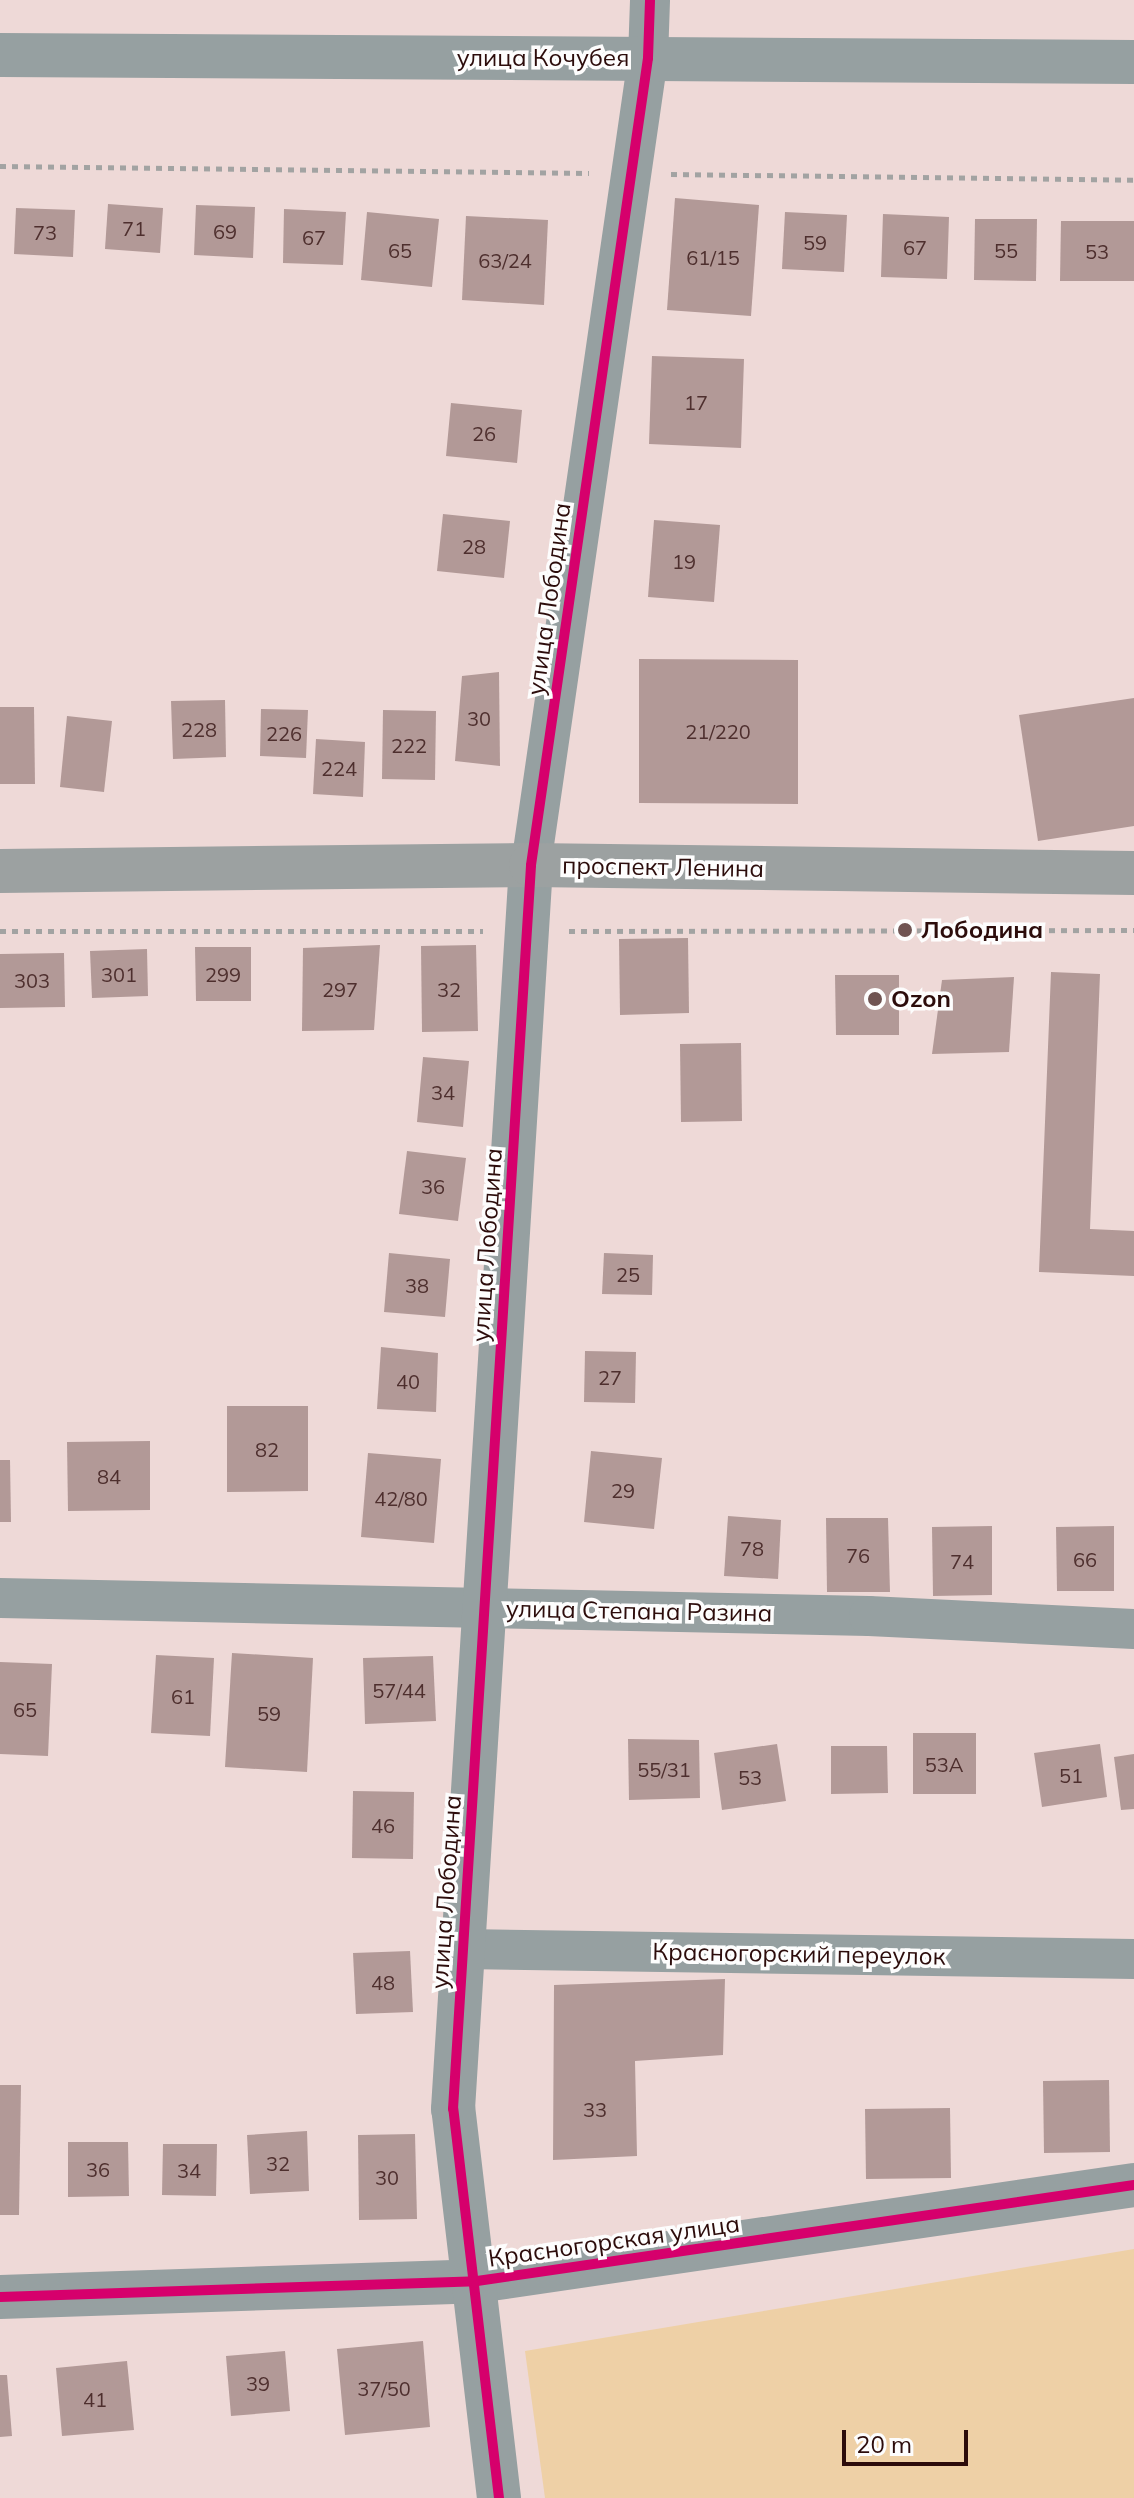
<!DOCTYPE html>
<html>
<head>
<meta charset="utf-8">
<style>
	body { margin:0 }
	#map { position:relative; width:1134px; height:2498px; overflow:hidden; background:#eed9d7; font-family:Mulish,sans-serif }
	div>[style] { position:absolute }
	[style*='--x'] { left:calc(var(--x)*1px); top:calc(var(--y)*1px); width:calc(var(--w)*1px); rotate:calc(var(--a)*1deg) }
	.green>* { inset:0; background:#eed0a6 }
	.building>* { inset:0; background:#b29997 }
	.path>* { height:5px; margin-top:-2.5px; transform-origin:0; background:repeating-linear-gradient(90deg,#a2a3a2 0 6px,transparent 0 12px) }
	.minor>* { height:40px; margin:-20px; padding:0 20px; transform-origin:20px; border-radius:20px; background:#96a0a1 }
	.tertiary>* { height:44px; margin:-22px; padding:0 22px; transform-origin:22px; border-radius:22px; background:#96a0a1 }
	.primary>* { height:44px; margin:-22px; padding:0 22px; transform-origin:22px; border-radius:22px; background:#9ca1a1 }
	.cycleway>* { height:10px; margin:-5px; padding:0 5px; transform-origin:5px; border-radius:5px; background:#d6006c }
	.dots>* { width:22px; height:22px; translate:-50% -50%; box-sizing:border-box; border:4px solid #fdfdfd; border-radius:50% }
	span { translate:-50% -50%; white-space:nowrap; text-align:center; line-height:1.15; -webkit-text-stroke:7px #fdfdfd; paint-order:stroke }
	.number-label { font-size:20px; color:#4e2f2e }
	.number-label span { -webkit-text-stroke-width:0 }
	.street-label { font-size:24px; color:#2c0c0b }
	.poi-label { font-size:24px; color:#2c0c0b; font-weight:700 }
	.left { translate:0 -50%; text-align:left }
	.scale { position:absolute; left:842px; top:2430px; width:126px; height:36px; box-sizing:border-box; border:4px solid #2c0c0b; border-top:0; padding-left:10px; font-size:24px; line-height:28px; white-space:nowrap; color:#2c0c0b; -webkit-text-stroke:6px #fdfdfd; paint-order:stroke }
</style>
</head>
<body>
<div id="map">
	<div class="green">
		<div style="clip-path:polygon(1134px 2249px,1134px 2498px,545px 2498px,525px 2351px)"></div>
	</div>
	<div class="building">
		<div style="clip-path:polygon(675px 198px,759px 205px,751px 316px,667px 310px)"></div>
		<div style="clip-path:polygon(108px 204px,163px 208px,160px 253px,105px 249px)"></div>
		<div style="clip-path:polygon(196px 205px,255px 207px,253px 258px,194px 255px)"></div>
		<div style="clip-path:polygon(16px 208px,75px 210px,73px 257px,14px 254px)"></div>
		<div style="clip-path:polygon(284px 209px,346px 212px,343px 265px,283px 263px)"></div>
		<div style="clip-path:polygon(367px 212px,439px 219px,432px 287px,361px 280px)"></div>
		<div style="clip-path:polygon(785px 212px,847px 215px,844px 272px,782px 269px)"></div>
		<div style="clip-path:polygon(883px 214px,949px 217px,947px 279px,881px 277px)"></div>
		<div style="clip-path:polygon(466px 216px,548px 220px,544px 305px,462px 300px)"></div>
		<div style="clip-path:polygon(975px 219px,1037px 219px,1036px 281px,974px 280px)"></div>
		<div style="clip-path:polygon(1061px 221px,1134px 221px,1134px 281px,1060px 281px)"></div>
		<div style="clip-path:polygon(652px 356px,744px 359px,741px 448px,649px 444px)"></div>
		<div style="clip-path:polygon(451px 403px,522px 410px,517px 463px,446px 456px)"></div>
		<div style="clip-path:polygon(443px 514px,510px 521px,504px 578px,437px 571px)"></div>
		<div style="clip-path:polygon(654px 520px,720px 525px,714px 602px,648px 597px)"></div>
		<div style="clip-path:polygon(639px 659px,798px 660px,798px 804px,639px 803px)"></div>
		<div style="clip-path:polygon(499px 672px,500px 766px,455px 761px,462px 676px)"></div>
		<div style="clip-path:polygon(1134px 698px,1134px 826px,1038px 841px,1019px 715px)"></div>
		<div style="clip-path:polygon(225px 700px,226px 757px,173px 759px,171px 701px)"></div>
		<div style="clip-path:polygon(0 707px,34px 707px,35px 784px,0 784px)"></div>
		<div style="clip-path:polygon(261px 709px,308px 710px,306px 758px,260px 756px)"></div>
		<div style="clip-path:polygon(383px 710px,436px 711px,435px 780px,382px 779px)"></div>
		<div style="clip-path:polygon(67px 716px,112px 721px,104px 792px,60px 787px)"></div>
		<div style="clip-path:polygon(316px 739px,365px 742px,363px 797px,313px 794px)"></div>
		<div style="clip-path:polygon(688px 938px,689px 1013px,620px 1015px,619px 939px)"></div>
		<div style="clip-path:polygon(380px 945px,374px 1030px,302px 1031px,303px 948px)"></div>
		<div style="clip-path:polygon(476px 945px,478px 1031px,422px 1032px,421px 946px)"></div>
		<div style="clip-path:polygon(195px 947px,251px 947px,251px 1001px,196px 1001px)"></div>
		<div style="clip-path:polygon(147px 949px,148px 996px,92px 998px,90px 951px)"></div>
		<div style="clip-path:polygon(64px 953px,65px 1007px,0 1008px,0 954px)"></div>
		<div style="clip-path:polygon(1051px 972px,1100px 974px,1090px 1229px,1134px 1231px,1134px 1276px,1039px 1272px)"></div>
		<div style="clip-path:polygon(835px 975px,899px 975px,899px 1035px,836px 1035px)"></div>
		<div style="clip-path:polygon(1014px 977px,1009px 1052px,932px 1054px,942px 980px)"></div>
		<div style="clip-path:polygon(741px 1043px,742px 1121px,681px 1122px,680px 1044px)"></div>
		<div style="clip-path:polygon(423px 1057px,469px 1061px,463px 1127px,417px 1122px)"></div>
		<div style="clip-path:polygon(407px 1151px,466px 1158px,458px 1221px,399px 1214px)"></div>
		<div style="clip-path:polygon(389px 1253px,450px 1259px,445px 1317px,384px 1312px)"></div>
		<div style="clip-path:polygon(604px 1253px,653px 1255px,652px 1295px,602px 1294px)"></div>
		<div style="clip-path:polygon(381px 1347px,438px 1353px,436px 1412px,377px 1409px)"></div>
		<div style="clip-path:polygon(585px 1351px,636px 1352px,635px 1403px,584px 1402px)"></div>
		<div style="clip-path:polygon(227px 1406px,308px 1406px,308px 1491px,227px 1492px)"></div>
		<div style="clip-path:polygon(150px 1441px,150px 1510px,68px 1511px,67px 1442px)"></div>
		<div style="clip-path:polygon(591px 1451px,662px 1458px,654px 1529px,584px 1522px)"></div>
		<div style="clip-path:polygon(368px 1453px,441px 1459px,434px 1543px,361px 1537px)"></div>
		<div style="clip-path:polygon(0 1460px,10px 1460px,11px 1522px,0 1522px)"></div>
		<div style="clip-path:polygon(728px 1516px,781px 1520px,778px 1579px,724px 1576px)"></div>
		<div style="clip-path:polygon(826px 1518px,888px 1518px,890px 1592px,827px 1592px)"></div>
		<div style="clip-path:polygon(992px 1526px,992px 1595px,933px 1596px,932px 1527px)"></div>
		<div style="clip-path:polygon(1114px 1526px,1114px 1591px,1057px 1591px,1056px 1527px)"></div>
		<div style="clip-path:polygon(232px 1653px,313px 1658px,307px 1772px,225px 1767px)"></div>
		<div style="clip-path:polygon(156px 1655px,214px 1658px,210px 1736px,151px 1733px)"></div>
		<div style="clip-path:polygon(433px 1656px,436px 1721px,365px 1724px,363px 1658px)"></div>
		<div style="clip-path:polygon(0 1662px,52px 1664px,48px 1756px,0 1754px)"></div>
		<div style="clip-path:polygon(913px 1733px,976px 1733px,976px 1794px,913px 1794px)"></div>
		<div style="clip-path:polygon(628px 1739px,699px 1740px,700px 1798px,629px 1800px)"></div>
		<div style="clip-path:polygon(777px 1744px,786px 1801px,722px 1810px,714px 1753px)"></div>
		<div style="clip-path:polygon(1100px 1744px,1107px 1797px,1042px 1807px,1034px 1753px)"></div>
		<div style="clip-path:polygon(831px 1746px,887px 1746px,888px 1793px,831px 1794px)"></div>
		<div style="clip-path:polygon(1134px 1754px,1134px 1809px,1121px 1810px,1114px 1757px)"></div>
		<div style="clip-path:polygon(353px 1791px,414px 1792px,413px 1859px,352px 1858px)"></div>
		<div style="clip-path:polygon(410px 1951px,413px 2012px,356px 2014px,353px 1953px)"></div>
		<div style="clip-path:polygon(725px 1979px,723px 2055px,635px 2061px,637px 2156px,553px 2160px,554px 1985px)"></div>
		<div style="clip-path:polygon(1109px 2080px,1110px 2152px,1044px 2153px,1043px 2081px)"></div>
		<div style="clip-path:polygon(0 2085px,21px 2085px,19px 2215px,0 2215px)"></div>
		<div style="clip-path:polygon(950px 2108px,951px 2178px,866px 2179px,865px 2109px)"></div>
		<div style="clip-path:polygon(307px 2131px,309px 2191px,250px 2194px,247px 2135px)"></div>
		<div style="clip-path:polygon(415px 2134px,417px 2219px,359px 2220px,358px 2135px)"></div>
		<div style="clip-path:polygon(68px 2142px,128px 2142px,129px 2196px,68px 2197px)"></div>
		<div style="clip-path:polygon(163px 2144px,217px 2144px,216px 2196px,162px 2195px)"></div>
		<div style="clip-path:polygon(423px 2341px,430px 2427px,345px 2435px,337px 2349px)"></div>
		<div style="clip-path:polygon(285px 2351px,290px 2411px,231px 2416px,226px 2356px)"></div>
		<div style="clip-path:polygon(127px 2361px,134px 2430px,62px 2436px,56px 2368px)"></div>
		<div style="clip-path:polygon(0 2375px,7px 2375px,12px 2436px,0 2437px)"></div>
	</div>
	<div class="path">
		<div style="--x:0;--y:166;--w:589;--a:0.68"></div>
		<div style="--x:671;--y:174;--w:463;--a:0.7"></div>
		<div style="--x:0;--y:931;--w:483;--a:0"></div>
		<div style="--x:569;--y:931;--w:565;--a:-0.1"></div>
	</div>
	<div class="minor">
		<div style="--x:531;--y:865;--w:815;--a:-81.75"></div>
		<div style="--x:648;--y:58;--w:58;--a:-88"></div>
		<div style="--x:0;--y:1598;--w:869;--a:1.19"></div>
		<div style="--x:869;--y:1616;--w:265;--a:2.8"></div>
		<div style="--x:463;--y:1949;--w:671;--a:0.85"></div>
	</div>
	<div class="tertiary">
		<div style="--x:0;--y:55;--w:1134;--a:0.35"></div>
		<div style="--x:0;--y:2297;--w:477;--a:-1.9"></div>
		<div style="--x:477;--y:2281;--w:664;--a:-8.31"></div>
		<div style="--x:499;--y:2498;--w:392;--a:-96.7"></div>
		<div style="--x:453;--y:2109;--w:1246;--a:-86.41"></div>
	</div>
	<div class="primary">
		<div style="--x:0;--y:871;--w:531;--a:-0.65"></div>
		<div style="--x:531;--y:865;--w:603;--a:0.76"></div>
	</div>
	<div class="cycleway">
		<div style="--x:0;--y:2297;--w:477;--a:-1.9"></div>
		<div style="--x:477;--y:2281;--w:664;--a:-8.31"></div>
		<div style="--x:499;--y:2498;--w:392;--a:-96.7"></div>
		<div style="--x:453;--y:2109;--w:1246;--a:-86.41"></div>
		<div style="--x:531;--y:865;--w:815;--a:-81.75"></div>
		<div style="--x:648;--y:58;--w:58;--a:-88"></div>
	</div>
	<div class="dots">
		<div style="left:905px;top:930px;background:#705452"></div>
		<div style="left:875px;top:999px;background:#705452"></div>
	</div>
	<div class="number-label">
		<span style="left:134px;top:228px">71</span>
		<span style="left:225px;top:231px">69</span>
		<span style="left:45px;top:232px">73</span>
		<span style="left:314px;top:237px">67</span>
		<span style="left:815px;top:242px">59</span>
		<span style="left:915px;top:247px">67</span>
		<span style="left:400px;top:250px">65</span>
		<span style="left:1006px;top:250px">55</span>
		<span style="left:1097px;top:251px">53</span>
		<span style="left:713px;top:257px">61/15</span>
		<span style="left:505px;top:260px">63/24</span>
		<span style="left:696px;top:402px">17</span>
		<span style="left:484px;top:433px">26</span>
		<span style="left:474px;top:546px">28</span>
		<span style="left:684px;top:561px">19</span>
		<span style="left:479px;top:718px">30</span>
		<span style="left:199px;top:729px">228</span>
		<span style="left:718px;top:731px">21/220</span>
		<span style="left:284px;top:733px">226</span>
		<span style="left:409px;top:745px">222</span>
		<span style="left:339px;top:768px">224</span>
		<span style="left:119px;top:974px">301</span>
		<span style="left:223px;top:974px">299</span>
		<span style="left:32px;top:980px">303</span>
		<span style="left:340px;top:989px">297</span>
		<span style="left:449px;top:989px">32</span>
		<span style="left:443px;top:1092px">34</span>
		<span style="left:433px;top:1186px">36</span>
		<span style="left:628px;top:1274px">25</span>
		<span style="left:417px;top:1285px">38</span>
		<span style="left:610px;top:1377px">27</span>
		<span style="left:408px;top:1381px">40</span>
		<span style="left:267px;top:1449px">82</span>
		<span style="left:109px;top:1476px">84</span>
		<span style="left:623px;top:1490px">29</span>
		<span style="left:401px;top:1498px">42/80</span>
		<span style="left:752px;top:1548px">78</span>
		<span style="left:858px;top:1555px">76</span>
		<span style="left:1085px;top:1559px">66</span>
		<span style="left:962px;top:1561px">74</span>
		<span style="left:399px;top:1690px">57/44</span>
		<span style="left:183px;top:1696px">61</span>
		<span style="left:25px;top:1709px">65</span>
		<span style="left:269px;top:1713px">59</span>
		<span style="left:944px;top:1764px">53А</span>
		<span style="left:664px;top:1769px">55/31</span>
		<span style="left:1071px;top:1775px">51</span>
		<span style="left:750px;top:1777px">53</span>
		<span style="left:383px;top:1825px">46</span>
		<span style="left:383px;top:1982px">48</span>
		<span style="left:595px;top:2109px">33</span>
		<span style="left:278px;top:2163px">32</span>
		<span style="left:98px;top:2169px">36</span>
		<span style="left:189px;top:2170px">34</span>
		<span style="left:387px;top:2177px">30</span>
		<span style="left:258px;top:2383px">39</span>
		<span style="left:384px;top:2388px">37/50</span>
		<span style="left:95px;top:2399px">41</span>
	</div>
	<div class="street-label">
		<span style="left:543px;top:58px">улица Кочубея</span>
		<span style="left:549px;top:599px;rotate:-82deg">улица Лободина</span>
		<span style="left:663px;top:867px;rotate:1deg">проспект Ленина</span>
		<span style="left:487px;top:1245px;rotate:-86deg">улица Лободина</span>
		<span style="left:639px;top:1611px;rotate:1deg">улица Степана Разина</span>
		<span style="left:446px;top:1892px;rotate:-86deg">улица Лободина</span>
		<span style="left:799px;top:1954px;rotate:1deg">Красногорский переулок</span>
		<span style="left:614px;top:2241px;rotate:-8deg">Красногорская улица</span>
	</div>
	<div class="poi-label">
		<span class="left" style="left:921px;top:930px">Лободина</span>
		<span class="left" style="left:891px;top:999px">Ozon</span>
	</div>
	<div class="scale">20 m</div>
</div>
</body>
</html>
